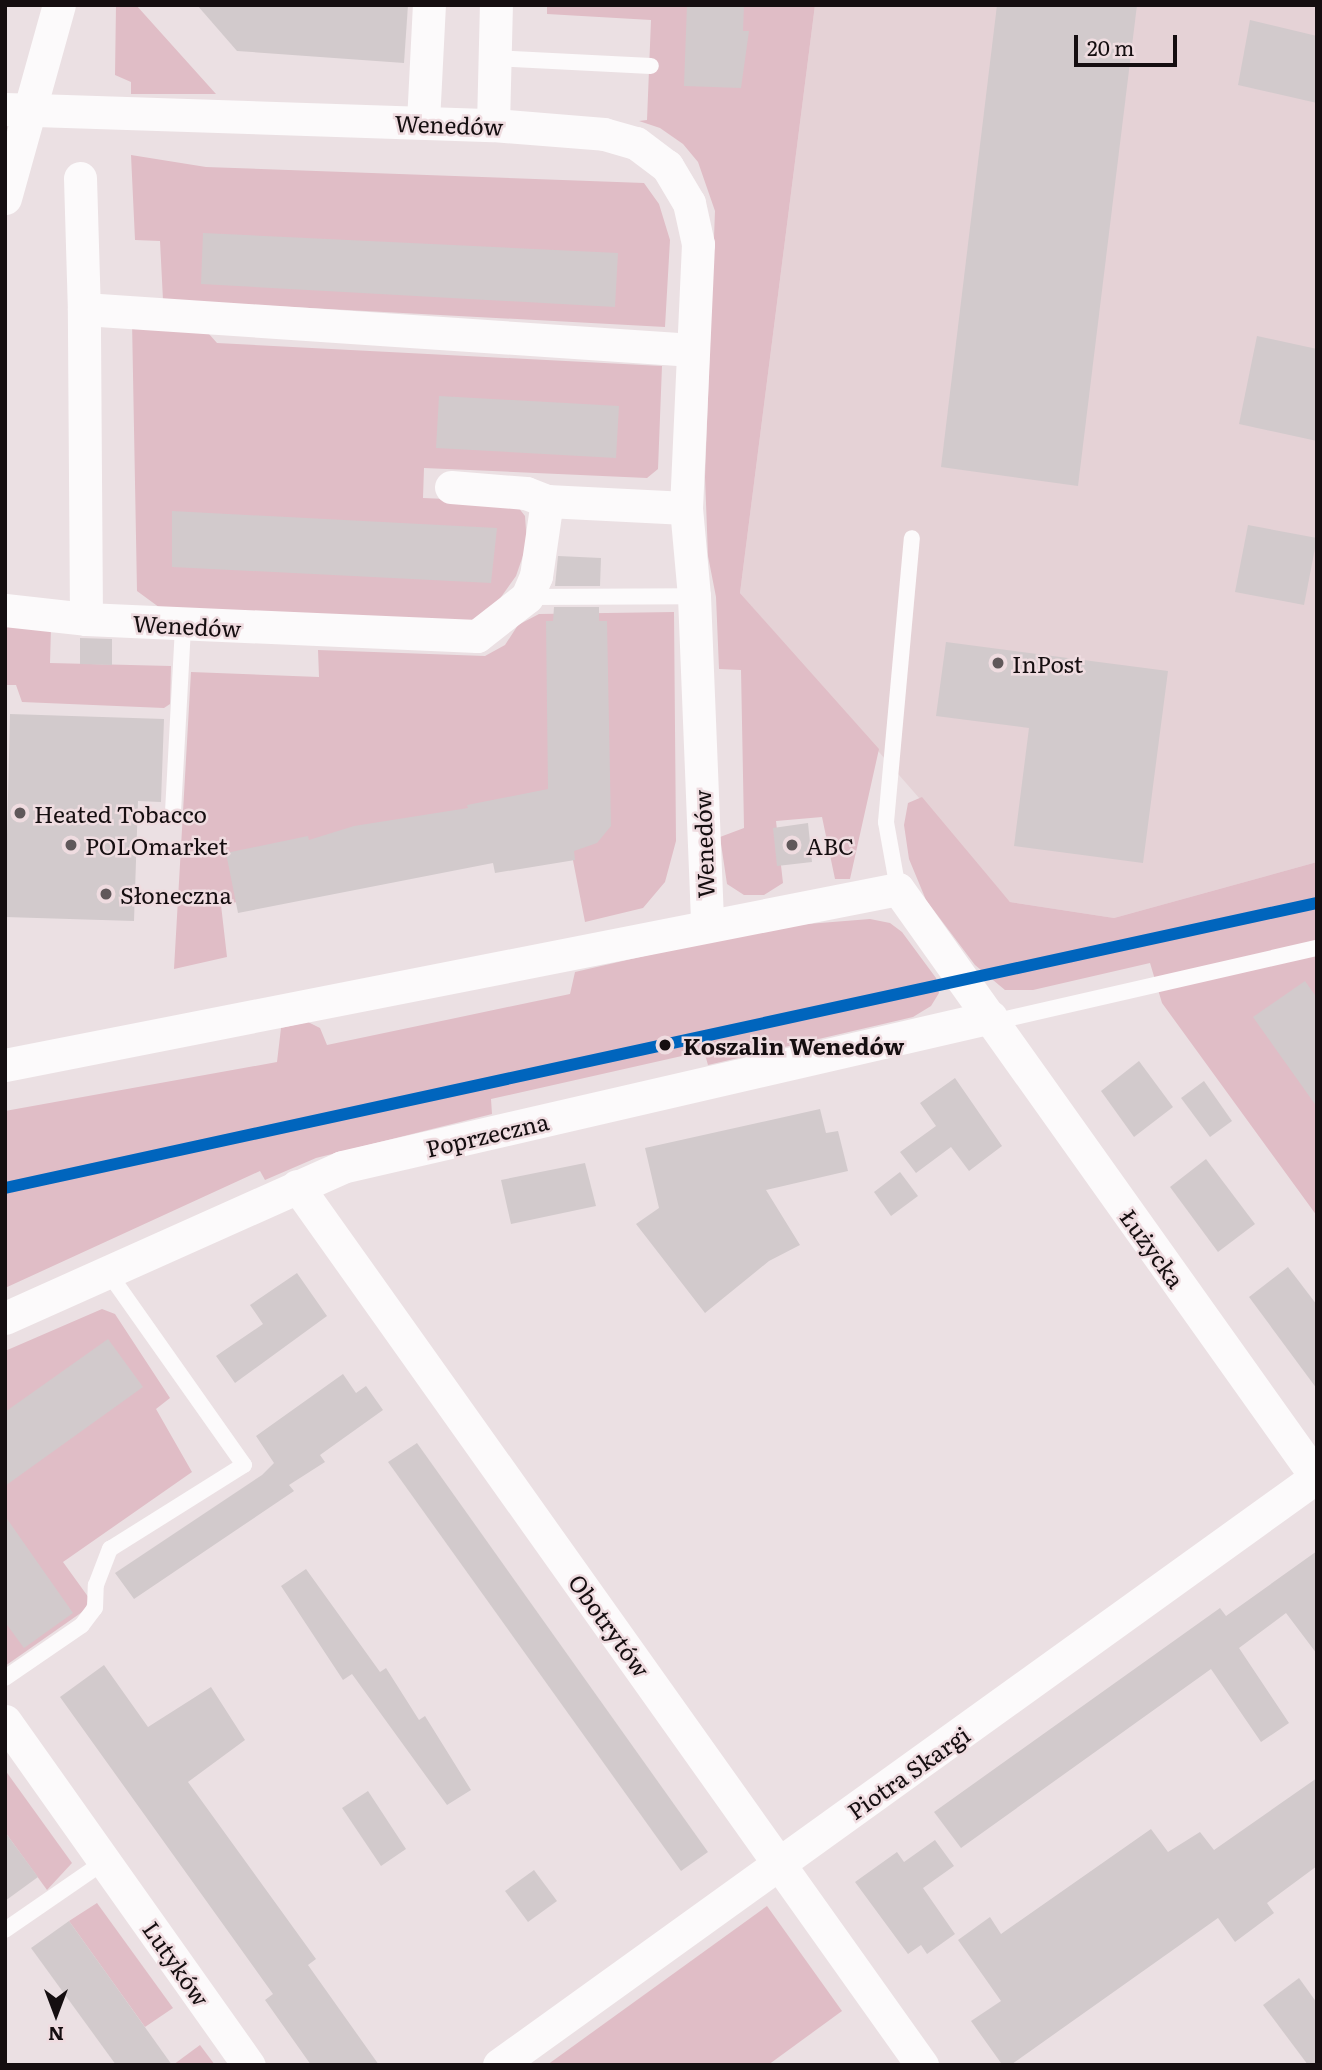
<!DOCTYPE html>
<html>
<head>
<meta charset="utf-8">
<style>
	body { margin:0 }
	#map { position:relative; width:1322px; height:2070px; overflow:hidden; background:#ebe0e3; font-family:Literata,serif }
	div>[style] { position:absolute }
	[style*='--x'] { left:calc(var(--x)*1px); top:calc(var(--y)*1px); width:calc(var(--w)*1px); rotate:calc(var(--a)*1deg) }
	.built>* { inset:0; background:#e5d2d6 }
	.green>* { inset:0; background:#e0bdc6 }
	.building>* { inset:0; background:#d2cacc }
	.service>* { height:16px; margin:-8px; padding:0 8px; transform-origin:8px; border-radius:8px; background:#fcfafb }
	.minor>* { height:33px; margin:-16.5px; padding:0 16.5px; transform-origin:16.5px; border-radius:16.5px; background:#fcfafb }
	.rail-1>* { height:12px; margin:-6px; padding:0 6px; transform-origin:6px; border-radius:6px; background:#0065bd }
	.dots>* { width:19px; height:19px; translate:-50% -50%; box-sizing:border-box; border:4px solid #efdce0; border-radius:50% }
	span { translate:-50% -50%; white-space:nowrap; text-align:center; line-height:1.15; -webkit-text-stroke:5px #efdce0; paint-order:stroke }
	.street-label { font-size:23px; color:#150e10 }
	.poi-label { font-size:23px; color:#150e10 }
	.left { translate:0 -50%; text-align:left }
	.stop-label { font-size:23px; color:#150e10; font-weight:700 }
	.frame { position:absolute; inset:0; border:7px solid #150e10; pointer-events:none }
	.north { position:absolute; left:21px; top:1979px; width:70px; height:70px; -webkit-text-stroke:5px #efdce0; paint-order:stroke; rotate:180deg; font-size:19px; font-weight:700; line-height:28px; text-align:center; color:#150e10 }
	.north::after { content:''; display:block; margin:auto; width:24px; height:32px; background:#150e10; clip-path:polygon(50% 0,100% 100%,50% 72%,0 100%) }
	.scale { position:absolute; left:1074px; top:35px; width:103px; height:32px; box-sizing:border-box; border:4px solid #150e10; border-top:0; padding-left:9px; font-size:21px; line-height:24px; white-space:nowrap; color:#150e10; -webkit-text-stroke:5px #efdce0; paint-order:stroke }
</style>
</head>
<body>
<div id="map">
	<div class="built">
		<div style="clip-path:polygon(815px 5px,1317px 5px,1317px 862px,1114px 918px,1010px 902px,740px 593px)"></div>
	</div>
	<div class="green">
		<div style="clip-path:polygon(116px 5px,136px 5px,216px 94px,131px 94px,131px 82px,115px 75px)"></div>
		<div style="clip-path:polygon(547px 5px,815px 5px,740px 593px,879px 749px,850px 879px,835px 879px,822px 817px,776px 821px,783px 883px,764px 895px,744px 895px,727px 884px,720px 837px,744px 828px,741px 670px,719px 669px,716px 597px,708px 556px,705px 477px,715px 211px,698px 162px,683px 144px,660px 128px,639px 121px,647px 120px,651px 20px,547px 14px)"></div>
		<div style="clip-path:polygon(131px 155px,206px 167px,644px 183px,659px 204px,670px 240px,665px 327px,163px 300px,160px 241px,135px 240px)"></div>
		<div style="clip-path:polygon(132px 321px,201px 325px,217px 343px,662px 366px,658px 469px,647px 478px,424px 468px,423px 498px,514px 502px,525px 516px,527px 544px,516px 576px,486px 618px,459px 622px,167px 613px,137px 591px)"></div>
		<div style="clip-path:polygon(674px 612px,676px 841px,665px 882px,643px 908px,585px 922px,569px 840px,221px 905px,227px 957px,174px 969px,191px 672px,319px 677px,318px 650px,485px 656px,505px 645px,518px 625px,539px 614px)"></div>
		<div style="clip-path:polygon(5px 626px,51px 628px,50px 663px,171px 666px,170px 704px,164px 708px,22px 702px,16px 685px,5px 685px)"></div>
		<div style="clip-path:polygon(922px 797px,1010px 902px,1114px 918px,1317px 862px,1317px 1216px,1162px 1003px,1150px 963px,1033px 990px,1005px 990px,975px 965px,926px 900px,909px 859px,904px 825px,908px 803px)"></div>
		<div style="clip-path:polygon(870px 919px,890px 923px,902px 932px,936px 978px,939px 993px,931px 1006px,913px 1017px,708px 1065px,704px 1051px,491px 1099px,492px 1114px,316px 1158px,265px 1180px,260px 1171px,5px 1288px,5px 1111px,277px 1062px,281px 1028px,308px 1022px,320px 1028px,327px 1045px,570px 994px,575px 972px,770px 927px)"></div>
		<div style="clip-path:polygon(102px 1309px,115px 1314px,170px 1398px,156px 1409px,192px 1472px,63px 1562px,89px 1598px,85px 1610px,5px 1666px,5px 1351px)"></div>
		<div style="clip-path:polygon(5px 1770px,72px 1863px,47px 1890px,5px 1832px)"></div>
		<div style="clip-path:polygon(97px 1903px,173px 2008px,145px 2027px,69px 1921px)"></div>
		<div style="clip-path:polygon(767px 1906px,842px 2011px,768px 2065px,547px 2065px)"></div>
		<div style="clip-path:polygon(200px 2045px,215px 2065px,173px 2065px,181px 2059px)"></div>
	</div>
	<div class="building">
		<div style="clip-path:polygon(197px 5px,408px 5px,404px 63px,237px 51px)"></div>
		<div style="clip-path:polygon(687px 5px,744px 5px,743px 31px,749px 31px,741px 88px,684px 86px)"></div>
		<div style="clip-path:polygon(997px 5px,1137px 5px,1078px 486px,941px 467px)"></div>
		<div style="clip-path:polygon(1250px 20px,1317px 36px,1317px 103px,1238px 85px)"></div>
		<div style="clip-path:polygon(203px 233px,618px 253px,615px 307px,201px 284px)"></div>
		<div style="clip-path:polygon(1257px 336px,1317px 349px,1317px 441px,1239px 424px)"></div>
		<div style="clip-path:polygon(439px 396px,619px 406px,616px 458px,436px 448px)"></div>
		<div style="clip-path:polygon(172px 511px,497px 528px,491px 583px,172px 567px)"></div>
		<div style="clip-path:polygon(1248px 525px,1317px 538px,1304px 605px,1235px 592px)"></div>
		<div style="clip-path:polygon(558px 556px,601px 558px,600px 586px,555px 586px)"></div>
		<div style="clip-path:polygon(554px 607px,599px 607px,599px 621px,607px 621px,611px 826px,597px 843px,574px 851px,575px 860px,495px 873px,493px 863px,238px 913px,226px 853px,308px 836px,309px 840px,354px 826px,468px 808px,467px 805px,548px 789px,546px 621px,553px 621px)"></div>
		<div style="clip-path:polygon(80px 638px,112px 639px,112px 665px,80px 664px)"></div>
		<div style="clip-path:polygon(946px 642px,1168px 671px,1143px 863px,1014px 846px,1029px 728px,936px 716px)"></div>
		<div style="clip-path:polygon(10px 714px,164px 719px,161px 802px,138px 801px,134px 921px,5px 917px)"></div>
		<div style="clip-path:polygon(808px 823px,812px 862px,777px 866px,773px 828px)"></div>
		<div style="clip-path:polygon(1305px 981px,1317px 998px,1317px 1107px,1253px 1017px)"></div>
		<div style="clip-path:polygon(1139px 1061px,1173px 1107px,1134px 1137px,1101px 1091px)"></div>
		<div style="clip-path:polygon(955px 1078px,1002px 1146px,969px 1171px,951px 1147px,916px 1173px,900px 1152px,936px 1126px,920px 1103px)"></div>
		<div style="clip-path:polygon(1204px 1081px,1232px 1121px,1210px 1137px,1181px 1098px)"></div>
		<div style="clip-path:polygon(820px 1109px,826px 1133px,838px 1131px,848px 1171px,766px 1190px,800px 1245px,769px 1261px,705px 1313px,636px 1224px,659px 1208px,645px 1148px)"></div>
		<div style="clip-path:polygon(1206px 1159px,1255px 1224px,1218px 1252px,1170px 1187px)"></div>
		<div style="clip-path:polygon(585px 1163px,596px 1206px,511px 1224px,501px 1180px)"></div>
		<div style="clip-path:polygon(900px 1172px,918px 1196px,891px 1216px,874px 1192px)"></div>
		<div style="clip-path:polygon(1288px 1267px,1317px 1305px,1317px 1389px,1249px 1297px)"></div>
		<div style="clip-path:polygon(297px 1273px,327px 1316px,235px 1383px,216px 1356px,263px 1324px,250px 1305px)"></div>
		<div style="clip-path:polygon(108px 1339px,143px 1387px,5px 1486px,5px 1412px)"></div>
		<div style="clip-path:polygon(343px 1374px,356px 1393px,366px 1386px,383px 1410px,320px 1455px,325px 1462px,289px 1485px,294px 1491px,134px 1599px,115px 1573px,262px 1475px,274px 1463px,256px 1436px)"></div>
		<div style="clip-path:polygon(417px 1443px,708px 1852px,681px 1871px,388px 1462px)"></div>
		<div style="clip-path:polygon(5px 1516px,73px 1613px,24px 1648px,5px 1622px)"></div>
		<div style="clip-path:polygon(1317px 1551px,1317px 1654px,1286px 1613px,1239px 1648px,1289px 1723px,1261px 1742px,1211px 1669px,961px 1848px,934px 1812px,1220px 1608px,1226px 1616px)"></div>
		<div style="clip-path:polygon(306px 1569px,380px 1672px,386px 1668px,419px 1720px,425px 1716px,471px 1790px,447px 1805px,352px 1674px,343px 1680px,281px 1586px)"></div>
		<div style="clip-path:polygon(104px 1665px,148px 1727px,211px 1687px,245px 1740px,188px 1782px,316px 1959px,308px 1965px,379px 2065px,311px 2065px,265px 2000px,273px 1994px,60px 1697px)"></div>
		<div style="clip-path:polygon(1317px 1778px,1317px 1866px,1267px 1903px,1274px 1913px,1235px 1942px,1218px 1918px,1012px 2064px,1001px 2063px,971px 2021px,1001px 2001px,958px 1940px,990px 1917px,1001px 1934px,1151px 1829px,1168px 1852px,1200px 1832px,1214px 1850px)"></div>
		<div style="clip-path:polygon(368px 1791px,406px 1849px,381px 1866px,342px 1808px)"></div>
		<div style="clip-path:polygon(5px 1832px,38px 1877px,5px 1901px)"></div>
		<div style="clip-path:polygon(935px 1840px,954px 1866px,923px 1888px,955px 1934px,927px 1954px,921px 1945px,908px 1954px,855px 1882px,897px 1852px,904px 1862px)"></div>
		<div style="clip-path:polygon(534px 1870px,557px 1901px,528px 1922px,505px 1891px)"></div>
		<div style="clip-path:polygon(69px 1921px,107px 1974px,172px 2065px,116px 2065px,31px 1948px)"></div>
		<div style="clip-path:polygon(1299px 1978px,1317px 2003px,1317px 2065px,1308px 2065px,1263px 2005px)"></div>
	</div>
	<div class="service">
		<div style="--x:495;--y:58;--w:156;--a:2.9"></div>
		<div style="--x:527;--y:597;--w:167;--a:-0.3"></div>
		<div style="--x:173;--y:812;--w:186;--a:-86.9"></div>
		<div style="--x:898;--y:889;--w:68;--a:-100.2"></div>
		<div style="--x:886;--y:822;--w:285;--a:-84.8"></div>
		<div style="--x:993;--y:1022;--w:332;--a:-12.9"></div>
		<div style="--x:5;--y:1678;--w:93;--a:-34.5"></div>
		<div style="--x:82;--y:1625;--w:21;--a:-53"></div>
		<div style="--x:95;--y:1608;--w:23;--a:-88"></div>
		<div style="--x:96;--y:1585;--w:39;--a:-69"></div>
		<div style="--x:110;--y:1549;--w:158;--a:-32.1"></div>
		<div style="--x:244;--y:1465;--w:237;--a:-125.2"></div>
		<div style="--x:5;--y:1930;--w:121;--a:-34.6"></div>
	</div>
	<div class="minor">
		<div style="--x:5;--y:109;--w:488;--a:1.9"></div>
		<div style="--x:493;--y:125;--w:111;--a:4.6"></div>
		<div style="--x:604;--y:134;--w:33;--a:16"></div>
		<div style="--x:636;--y:143;--w:39;--a:37"></div>
		<div style="--x:667;--y:166;--w:43;--a:59.3"></div>
		<div style="--x:689;--y:203;--w:42;--a:77.6"></div>
		<div style="--x:698;--y:244;--w:264;--a:92.6"></div>
		<div style="--x:686;--y:508;--w:88;--a:84.8"></div>
		<div style="--x:694;--y:596;--w:329;--a:87.7"></div>
		<div style="--x:423;--y:122;--w:117;--a:-87.1"></div>
		<div style="--x:493;--y:125;--w:120;--a:-88.6"></div>
		<div style="--x:80;--y:178;--w:131;--a:88.3"></div>
		<div style="--x:84;--y:309;--w:610;--a:3.85"></div>
		<div style="--x:5;--y:198;--w:200;--a:-74.4"></div>
		<div style="--x:451;--y:487;--w:75;--a:4.6"></div>
		<div style="--x:526;--y:493;--w:22;--a:21"></div>
		<div style="--x:5;--y:610;--w:81;--a:6.3"></div>
		<div style="--x:86;--y:619;--w:310;--a:-90.4"></div>
		<div style="--x:86;--y:619;--w:391;--a:2.5"></div>
		<div style="--x:477;--y:636;--w:63;--a:-38"></div>
		<div style="--x:527;--y:597;--w:23;--a:-67"></div>
		<div style="--x:536;--y:576;--w:76;--a:-81.7"></div>
		<div style="--x:547;--y:501;--w:139;--a:2.9"></div>
		<div style="--x:5;--y:1065;--w:910;--a:-11.15"></div>
		<div style="--x:898;--y:889;--w:723;--a:54.57"></div>
		<div style="--x:297;--y:1186;--w:1079;--a:54.59"></div>
		<div style="--x:5;--y:1318;--w:369;--a:-24.1"></div>
		<div style="--x:342;--y:1167;--w:666;--a:-13.01"></div>
		<div style="--x:5;--y:1721;--w:422;--a:54.7"></div>
		<div style="--x:499;--y:2065;--w:1007;--a:-35.74"></div>
	</div>
	<div class="rail-1">
		<div style="--x:5;--y:1188;--w:1343;--a:-12.26"></div>
	</div>
	<div class="dots">
		<div style="left:998px;top:663px;background:#60585a"></div>
		<div style="left:20px;top:813px;background:#60585a"></div>
		<div style="left:71px;top:845px;background:#60585a"></div>
		<div style="left:792px;top:845px;background:#60585a"></div>
		<div style="left:106px;top:894px;background:#60585a"></div>
		<div style="left:665px;top:1045px;background:#150e10"></div>
	</div>
	<div class="street-label">
		<span style="left:449px;top:124px;rotate:2deg">Wenedów</span>
		<span style="left:187px;top:625px;rotate:3deg">Wenedów</span>
		<span style="left:703px;top:844px;rotate:-92deg">Wenedów</span>
		<span style="left:487px;top:1134px;rotate:-13deg">Poprzeczna</span>
		<span style="left:1153px;top:1248px;rotate:54deg">Łużycka</span>
		<span style="left:610px;top:1625px;rotate:54deg">Obotrytów</span>
		<span style="left:908px;top:1772px;rotate:-35deg">Piotra Skargi</span>
		<span style="left:177px;top:1963px;rotate:55deg">Lutyków</span>
	</div>
	<div class="poi-label">
		<span class="left" style="left:1012px;top:663px">InPost</span>
		<span class="left" style="left:34px;top:813px">Heated Tobacco</span>
		<span class="left" style="left:85px;top:845px">POLOmarket</span>
		<span class="left" style="left:806px;top:845px">ABC</span>
		<span class="left" style="left:120px;top:894px">Słoneczna</span>
	</div>
	<div class="stop-label">
		<span class="left" style="left:683px;top:1045px">Koszalin Wenedów</span>
	</div>
	<div class="frame"></div>
	<div class="north">N</div>
	<div class="scale">20 m</div>
</div>
</body>
</html>
